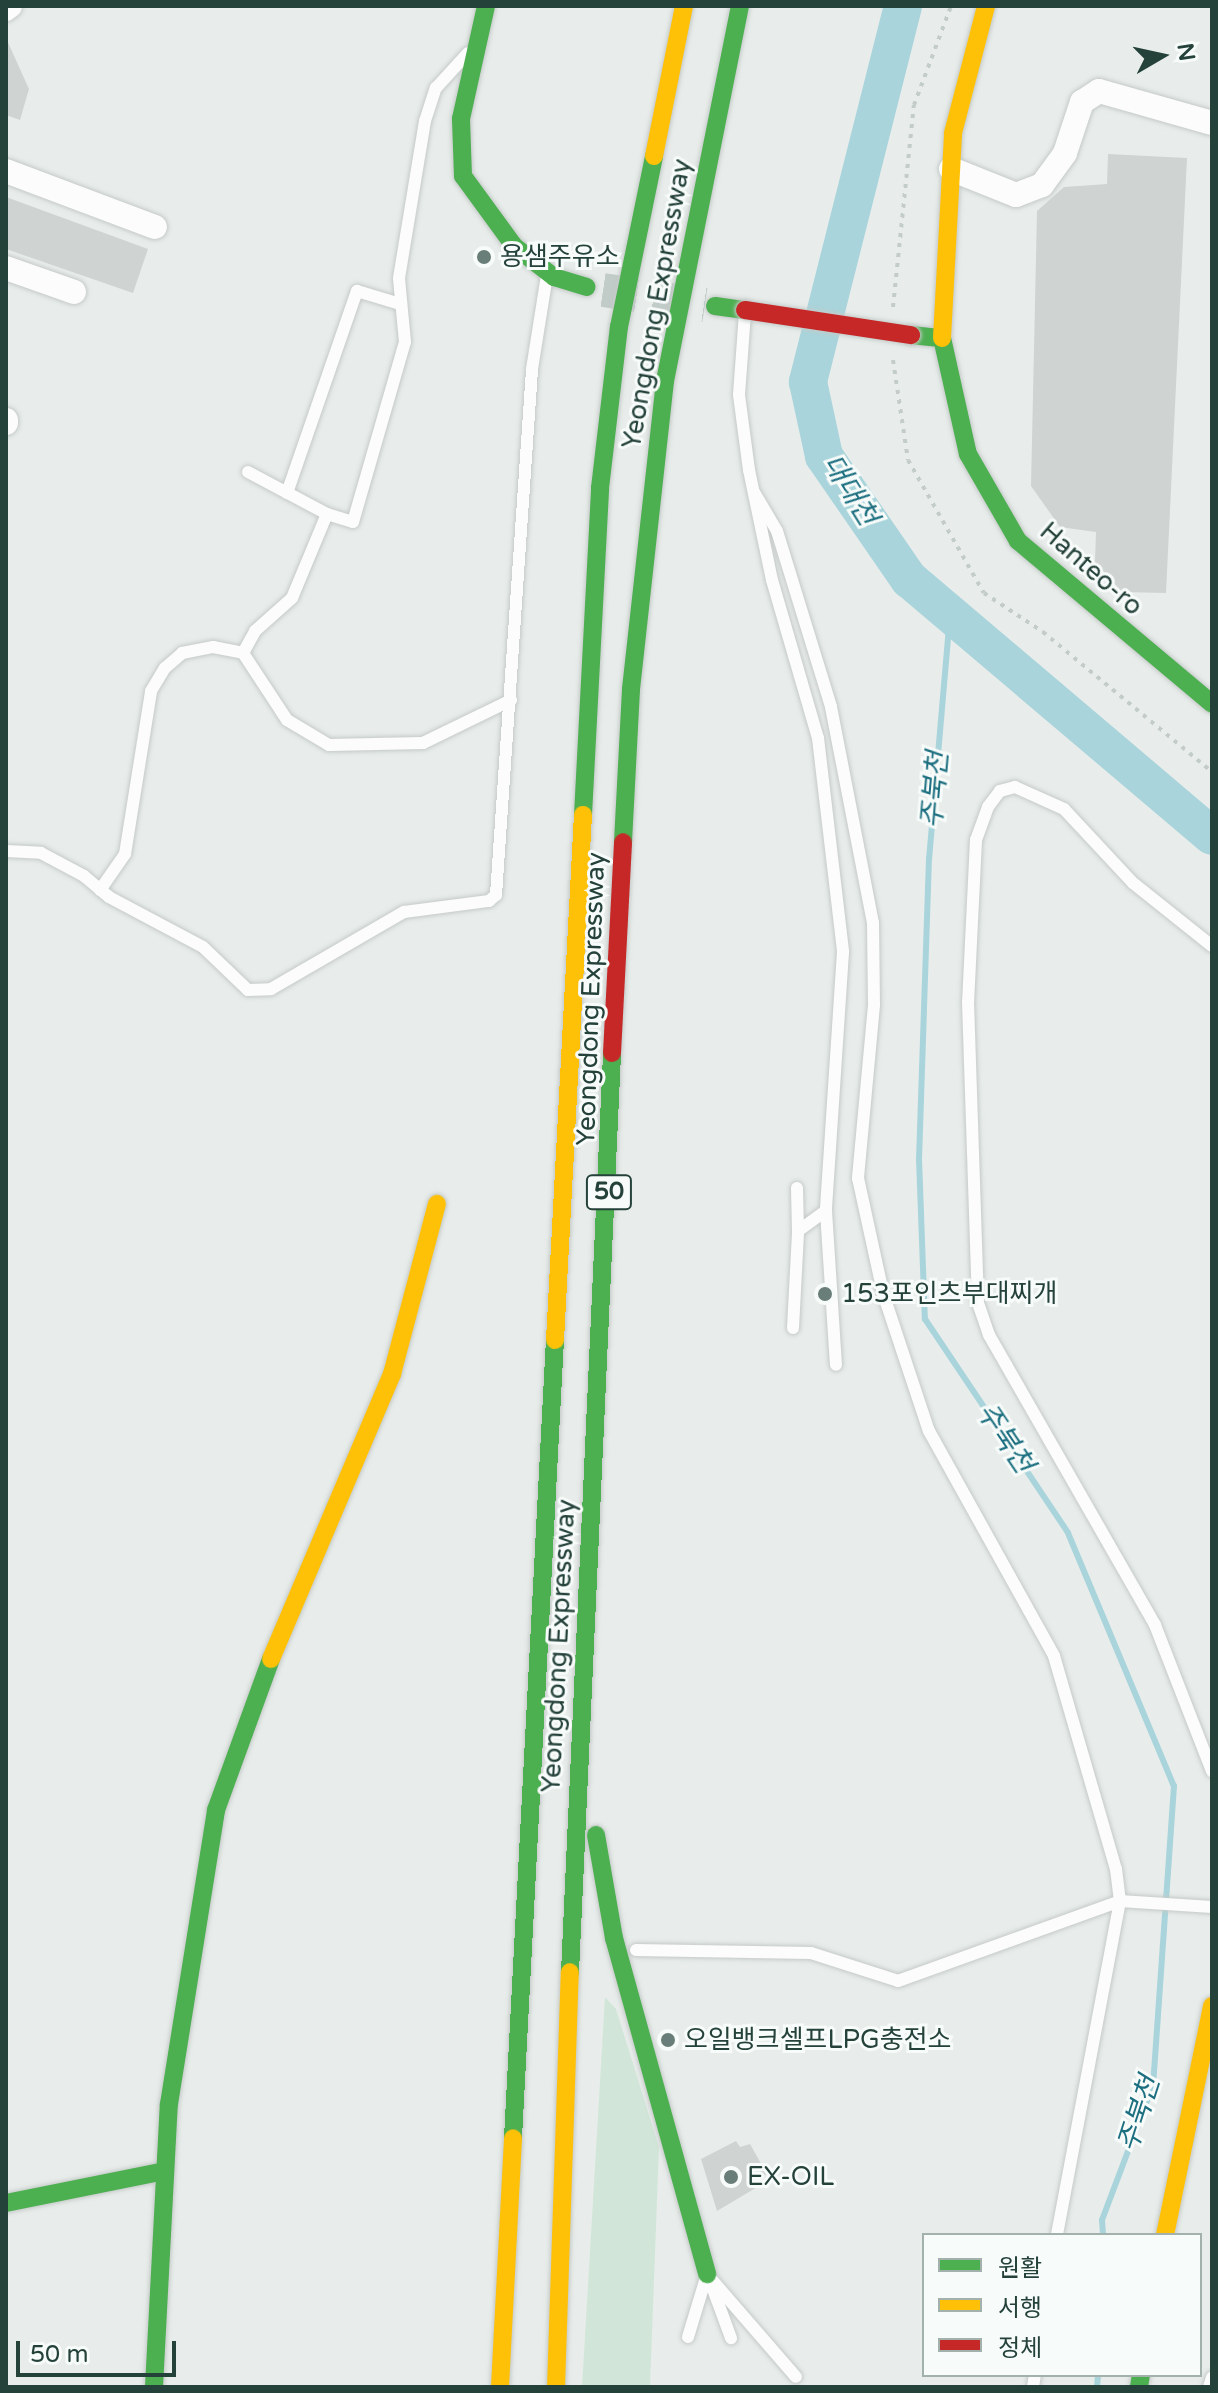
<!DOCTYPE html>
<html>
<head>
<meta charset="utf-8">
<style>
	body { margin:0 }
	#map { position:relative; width:1218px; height:2393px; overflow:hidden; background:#e8edeb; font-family:"Varela Round","Noto Sans KR",sans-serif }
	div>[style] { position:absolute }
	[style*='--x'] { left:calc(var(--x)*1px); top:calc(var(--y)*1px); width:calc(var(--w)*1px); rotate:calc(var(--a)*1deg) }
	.green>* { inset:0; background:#d1e6d8 }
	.stream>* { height:6px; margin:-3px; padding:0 3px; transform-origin:3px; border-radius:3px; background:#a9d4db }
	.river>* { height:38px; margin:-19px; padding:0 19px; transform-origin:19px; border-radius:19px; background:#a9d4db }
	.building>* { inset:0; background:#cfd4d2 }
	.secondary-tunnel>* { height:34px; margin-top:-17px; transform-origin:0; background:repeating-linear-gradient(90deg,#c1cbc8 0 34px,transparent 0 51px) }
	.path>* { height:4px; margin-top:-2px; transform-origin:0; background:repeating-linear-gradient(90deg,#c3ccca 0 4px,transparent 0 10px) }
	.roads { filter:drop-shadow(0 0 2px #c5cac8) drop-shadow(0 0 2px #c5cac8) }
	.lane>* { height:12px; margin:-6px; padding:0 6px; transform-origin:6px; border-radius:6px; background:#fcfcfc }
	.street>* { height:24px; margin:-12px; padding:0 12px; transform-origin:12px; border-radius:12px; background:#fcfcfc }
	.fast>* { height:18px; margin:-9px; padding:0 9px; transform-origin:9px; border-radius:9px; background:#4caf50 }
	.slow>* { height:18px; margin:-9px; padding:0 9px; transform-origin:9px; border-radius:9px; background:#ffc107 }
	.jam>* { height:18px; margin:-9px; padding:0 9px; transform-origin:9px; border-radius:9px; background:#c62828 }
	.bridges { filter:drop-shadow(0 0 2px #c3cbc8) drop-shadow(0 0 2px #c3cbc8) }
	.jam-bridge>* { height:18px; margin:-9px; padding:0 9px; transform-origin:9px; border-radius:9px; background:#c62828 }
	.dots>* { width:22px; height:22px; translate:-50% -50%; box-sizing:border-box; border:4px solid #f7fbf9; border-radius:50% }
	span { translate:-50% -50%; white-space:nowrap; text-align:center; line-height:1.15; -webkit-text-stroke:6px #f7fbf9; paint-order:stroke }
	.shield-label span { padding:2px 6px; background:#f7fbf9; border:2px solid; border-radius:6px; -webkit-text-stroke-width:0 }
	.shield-label { font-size:24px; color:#24423a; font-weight:700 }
	.poi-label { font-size:26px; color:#24423a }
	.left { translate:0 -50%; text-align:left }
	.street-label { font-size:26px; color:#24423a }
	.water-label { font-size:28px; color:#1c6f80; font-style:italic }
	.frame { position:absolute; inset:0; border:8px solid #24423a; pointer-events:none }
	.legend { position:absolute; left:922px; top:2233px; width:280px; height:144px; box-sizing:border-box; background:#f7fbf9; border:2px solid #a3b1ad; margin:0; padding:10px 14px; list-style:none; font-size:24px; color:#24423a }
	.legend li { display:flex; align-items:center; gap:16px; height:40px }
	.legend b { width:40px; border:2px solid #a3b1ad }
	.north { position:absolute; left:1122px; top:16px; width:80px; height:80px; -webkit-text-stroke:6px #f7fbf9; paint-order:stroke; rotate:81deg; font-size:22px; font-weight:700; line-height:32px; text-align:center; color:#24423a }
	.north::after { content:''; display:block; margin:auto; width:28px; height:36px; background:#24423a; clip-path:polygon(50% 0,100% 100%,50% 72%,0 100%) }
	.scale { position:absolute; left:16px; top:2341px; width:160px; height:36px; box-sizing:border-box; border:4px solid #24423a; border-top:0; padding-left:10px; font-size:24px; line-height:28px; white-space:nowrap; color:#24423a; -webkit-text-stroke:6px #f7fbf9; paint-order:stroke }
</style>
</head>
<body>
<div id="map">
	<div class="green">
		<div style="clip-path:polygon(605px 1997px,616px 2009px,659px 2147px,650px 2387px,582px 2387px)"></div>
	</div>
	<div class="stream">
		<div style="--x:950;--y:615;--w:244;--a:94.9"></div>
		<div style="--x:929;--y:858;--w:301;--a:91.9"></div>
		<div style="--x:919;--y:1159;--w:160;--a:87.9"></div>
		<div style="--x:925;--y:1319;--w:257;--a:56.2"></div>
		<div style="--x:1068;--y:1533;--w:274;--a:67.3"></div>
		<div style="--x:1174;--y:1786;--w:300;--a:94"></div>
		<div style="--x:1153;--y:2085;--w:144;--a:110.7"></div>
		<div style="--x:1102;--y:2220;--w:15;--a:86"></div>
		<div style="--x:1097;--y:2387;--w:12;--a:-85"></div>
	</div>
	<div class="river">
		<div style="--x:903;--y:6;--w:388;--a:104.2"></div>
		<div style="--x:808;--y:382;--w:76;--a:77.8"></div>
		<div style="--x:824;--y:456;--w:150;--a:55.4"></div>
		<div style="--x:909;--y:579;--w:397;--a:40.3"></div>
	</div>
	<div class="building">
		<div style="clip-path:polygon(6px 38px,29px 89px,20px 120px,6px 115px)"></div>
		<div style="clip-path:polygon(1108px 154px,1187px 158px,1166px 593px,1122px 592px,1095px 562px,1096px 532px,1060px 527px,1031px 486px,1037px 211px,1064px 187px,1107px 184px)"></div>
		<div style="clip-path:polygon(6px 197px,148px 249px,133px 293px,6px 249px)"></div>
		<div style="clip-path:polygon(736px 2141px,740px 2147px,750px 2144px,767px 2174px,756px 2179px,759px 2186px,717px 2211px,701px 2159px)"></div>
	</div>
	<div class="secondary-tunnel">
		<div style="--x:603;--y:290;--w:103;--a:8.4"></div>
	</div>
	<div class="path">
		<div style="--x:893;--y:307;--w:203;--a:-84.1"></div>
		<div style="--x:914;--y:105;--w:106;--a:-69.5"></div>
		<div style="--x:893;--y:360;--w:101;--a:81.5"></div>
		<div style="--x:908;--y:460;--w:153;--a:60.3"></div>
		<div style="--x:984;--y:593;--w:71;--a:33.5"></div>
		<div style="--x:1043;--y:632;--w:219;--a:39.6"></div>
	</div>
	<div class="roads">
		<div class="lane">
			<div style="--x:745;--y:313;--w:82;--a:94.2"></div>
			<div style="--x:739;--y:395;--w:76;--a:82.4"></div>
			<div style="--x:749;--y:470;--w:112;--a:78.2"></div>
			<div style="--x:772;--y:580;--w:165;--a:73.8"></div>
			<div style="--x:818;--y:738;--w:215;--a:83.3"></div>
			<div style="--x:843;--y:952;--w:260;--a:93.8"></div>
			<div style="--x:826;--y:1211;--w:154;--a:86.3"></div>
			<div style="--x:248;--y:472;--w:89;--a:28"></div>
			<div style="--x:754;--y:492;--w:45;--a:59.5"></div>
			<div style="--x:777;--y:531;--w:184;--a:72.9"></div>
			<div style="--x:831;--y:707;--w:220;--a:79"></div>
			<div style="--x:873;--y:923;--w:82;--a:89.3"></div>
			<div style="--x:874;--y:1005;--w:174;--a:95.3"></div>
			<div style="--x:858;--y:1178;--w:118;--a:77.7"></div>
			<div style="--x:883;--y:1293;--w:145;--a:71.6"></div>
			<div style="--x:929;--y:1431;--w:257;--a:60.9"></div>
			<div style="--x:1054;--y:1656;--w:222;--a:73.8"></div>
			<div style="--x:1116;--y:1869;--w:32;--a:83"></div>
			<div style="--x:1120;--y:1901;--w:340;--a:100.7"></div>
			<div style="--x:287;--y:493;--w:214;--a:-70.9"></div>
			<div style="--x:357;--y:291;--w:45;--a:16.8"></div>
			<div style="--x:243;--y:653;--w:80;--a:56.7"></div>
			<div style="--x:287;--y:720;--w:49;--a:30.8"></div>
			<div style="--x:329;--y:745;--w:94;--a:-1.2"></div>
			<div style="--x:423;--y:743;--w:98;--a:-26"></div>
			<div style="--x:6;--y:851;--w:35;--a:3"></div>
			<div style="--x:41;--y:853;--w:49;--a:28.1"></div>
			<div style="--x:84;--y:876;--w:33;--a:40"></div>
			<div style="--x:109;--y:897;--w:106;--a:28"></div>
			<div style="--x:203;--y:947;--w:62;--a:43.7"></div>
			<div style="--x:248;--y:990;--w:23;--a:-2"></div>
			<div style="--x:271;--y:989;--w:154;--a:-30.1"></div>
			<div style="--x:404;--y:912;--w:86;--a:-7.4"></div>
			<div style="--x:489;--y:901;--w:9;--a:-41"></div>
			<div style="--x:496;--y:895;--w:527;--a:-86.08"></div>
			<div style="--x:532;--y:369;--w:95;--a:-80.9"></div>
			<div style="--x:100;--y:890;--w:44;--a:-55.2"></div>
			<div style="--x:125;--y:854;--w:165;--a:-80.9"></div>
			<div style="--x:151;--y:691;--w:27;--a:-59"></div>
			<div style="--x:165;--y:668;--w:23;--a:-41"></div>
			<div style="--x:182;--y:653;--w:32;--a:-11"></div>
			<div style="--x:213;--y:647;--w:31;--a:11"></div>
			<div style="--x:243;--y:653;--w:25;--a:-61"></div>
			<div style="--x:255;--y:631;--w:50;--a:-41.7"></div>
			<div style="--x:292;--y:598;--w:91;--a:-67.4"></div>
			<div style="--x:327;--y:514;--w:27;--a:17"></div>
			<div style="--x:353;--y:522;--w:187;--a:-73.9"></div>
			<div style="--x:405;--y:342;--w:64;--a:-95.4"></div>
			<div style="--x:399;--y:278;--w:159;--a:-80.6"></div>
			<div style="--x:425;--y:121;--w:35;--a:-72"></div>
			<div style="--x:436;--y:88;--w:47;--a:-47.6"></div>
			<div style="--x:1212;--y:946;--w:101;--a:-141.4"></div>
			<div style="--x:1133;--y:883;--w:101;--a:-133"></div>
			<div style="--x:1064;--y:809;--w:54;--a:-155.8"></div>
			<div style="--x:1015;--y:787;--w:16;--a:165"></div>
			<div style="--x:1000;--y:791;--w:20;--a:127"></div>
			<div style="--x:988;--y:807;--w:35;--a:110"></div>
			<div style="--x:976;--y:840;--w:162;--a:92.8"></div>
			<div style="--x:968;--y:1002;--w:301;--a:88.1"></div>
			<div style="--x:978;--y:1303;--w:34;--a:71"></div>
			<div style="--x:989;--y:1335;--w:334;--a:60.2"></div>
			<div style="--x:1155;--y:1625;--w:157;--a:68.7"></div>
			<div style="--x:797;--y:1188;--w:43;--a:88.7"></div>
			<div style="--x:793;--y:1328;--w:97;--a:-87"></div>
			<div style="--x:798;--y:1231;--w:34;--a:-36"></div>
			<div style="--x:636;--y:1950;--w:175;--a:1"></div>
			<div style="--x:811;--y:1953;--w:91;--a:17.8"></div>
			<div style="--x:898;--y:1981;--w:236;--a:-19.8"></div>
			<div style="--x:1120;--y:1901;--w:92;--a:3.7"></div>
			<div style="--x:712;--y:2280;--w:128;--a:49.1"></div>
			<div style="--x:710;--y:2281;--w:61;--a:69.8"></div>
			<div style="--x:688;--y:2337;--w:59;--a:-73.1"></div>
			<div style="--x:1033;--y:2387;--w:12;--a:-81"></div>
			<div style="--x:1209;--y:2387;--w:10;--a:-73"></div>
		</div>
		<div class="street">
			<div style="--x:6;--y:9;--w:5;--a:-37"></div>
			<div style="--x:951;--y:169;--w:70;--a:21.8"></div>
			<div style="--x:1016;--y:195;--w:28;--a:-21"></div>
			<div style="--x:1042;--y:185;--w:39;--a:-54"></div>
			<div style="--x:1065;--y:153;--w:54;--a:-71.6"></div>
			<div style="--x:1082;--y:102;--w:20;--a:-33"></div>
			<div style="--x:1099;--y:91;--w:117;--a:15.8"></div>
			<div style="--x:6;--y:171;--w:159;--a:20.6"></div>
			<div style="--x:6;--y:268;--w:72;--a:19.4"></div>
			<div style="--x:6;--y:420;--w:3;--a:90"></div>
		</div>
		<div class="fast">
			<div style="--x:486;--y:6;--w:116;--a:102.5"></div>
			<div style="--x:461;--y:119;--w:57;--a:88"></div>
			<div style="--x:463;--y:176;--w:87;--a:53.9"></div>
			<div style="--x:514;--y:246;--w:51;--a:37.8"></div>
			<div style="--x:554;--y:277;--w:34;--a:17"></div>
			<div style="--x:715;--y:306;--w:30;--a:8"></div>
			<div style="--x:911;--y:335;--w:31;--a:6"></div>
			<div style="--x:942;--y:338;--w:119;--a:77.4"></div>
			<div style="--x:968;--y:454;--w:100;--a:60.1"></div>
			<div style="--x:1018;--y:541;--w:253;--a:40"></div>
			<div style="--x:583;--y:815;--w:327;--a:-87"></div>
			<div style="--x:600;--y:488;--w:162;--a:-83.3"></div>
			<div style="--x:619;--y:327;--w:175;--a:-78.4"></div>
			<div style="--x:623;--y:842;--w:153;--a:-87"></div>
			<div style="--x:631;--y:689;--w:310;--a:-83.7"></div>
			<div style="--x:665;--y:381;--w:382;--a:-78.7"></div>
			<div style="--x:596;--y:1835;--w:105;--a:80.1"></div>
			<div style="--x:614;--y:1938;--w:349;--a:74.5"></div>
			<div style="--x:570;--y:1972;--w:920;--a:-87.38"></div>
			<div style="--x:513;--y:2138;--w:799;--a:-86.99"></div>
			<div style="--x:6;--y:2203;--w:162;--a:-11.4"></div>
			<div style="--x:154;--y:2387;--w:283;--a:-87"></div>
			<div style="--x:169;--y:2104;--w:298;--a:-80.9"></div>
			<div style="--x:216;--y:1810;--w:161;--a:-70"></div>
			<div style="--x:1139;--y:2387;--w:12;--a:-81"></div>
		</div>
		<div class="slow">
			<div style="--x:654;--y:156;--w:153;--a:-78.7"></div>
			<div style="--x:942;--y:338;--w:205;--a:-86.9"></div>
			<div style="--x:953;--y:133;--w:131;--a:-75.4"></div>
			<div style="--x:555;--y:1340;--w:526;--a:-86.95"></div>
			<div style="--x:271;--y:1659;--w:310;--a:-67"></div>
			<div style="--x:392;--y:1374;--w:176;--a:-75.2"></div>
			<div style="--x:1165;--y:2235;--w:234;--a:-78.4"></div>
			<div style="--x:500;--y:2387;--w:249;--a:-87"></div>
			<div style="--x:556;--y:2387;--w:415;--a:-88.1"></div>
		</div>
		<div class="jam">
			<div style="--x:612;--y:1053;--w:211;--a:-87"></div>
		</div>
	</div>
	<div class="bridges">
		<div class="jam-bridge">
			<div style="--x:745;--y:310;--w:168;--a:8.6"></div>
		</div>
	</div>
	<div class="dots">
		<div style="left:484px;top:257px;background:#697e78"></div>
		<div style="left:825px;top:1294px;background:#697e78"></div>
		<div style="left:668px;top:2040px;background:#697e78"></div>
		<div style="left:731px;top:2177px;background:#697e78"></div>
	</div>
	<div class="shield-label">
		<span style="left:609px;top:1192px">50</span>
	</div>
	<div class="poi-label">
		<span class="left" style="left:500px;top:257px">용샘주유소</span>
		<span class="left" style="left:841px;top:1294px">153포인츠부대찌개</span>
		<span class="left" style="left:684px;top:2040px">오일뱅크셀프LPG충전소</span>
		<span class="left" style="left:747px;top:2177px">EX-OIL</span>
	</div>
	<div class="street-label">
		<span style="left:657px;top:304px;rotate:-80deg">Yeongdong Expressway</span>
		<span style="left:1091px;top:569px;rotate:41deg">Hanteo-ro</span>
		<span style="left:591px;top:999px;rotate:-88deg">Yeongdong Expressway</span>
		<span style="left:559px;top:1646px;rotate:-87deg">Yeongdong Expressway</span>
	</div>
	<div class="water-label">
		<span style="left:850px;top:490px;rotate:58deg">대대천</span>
		<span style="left:935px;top:790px;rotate:-85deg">주북천</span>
		<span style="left:1005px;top:1438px;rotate:56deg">주북천</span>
		<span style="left:1139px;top:2114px;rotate:-72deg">주북천</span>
	</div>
	<div class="frame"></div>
	<ul class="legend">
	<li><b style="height:10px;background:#4caf50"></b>원활</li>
	<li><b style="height:10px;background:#ffc107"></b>서행</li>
	<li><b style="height:10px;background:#c62828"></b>정체</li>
	</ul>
	<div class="north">N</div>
	<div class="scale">50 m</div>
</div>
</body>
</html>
